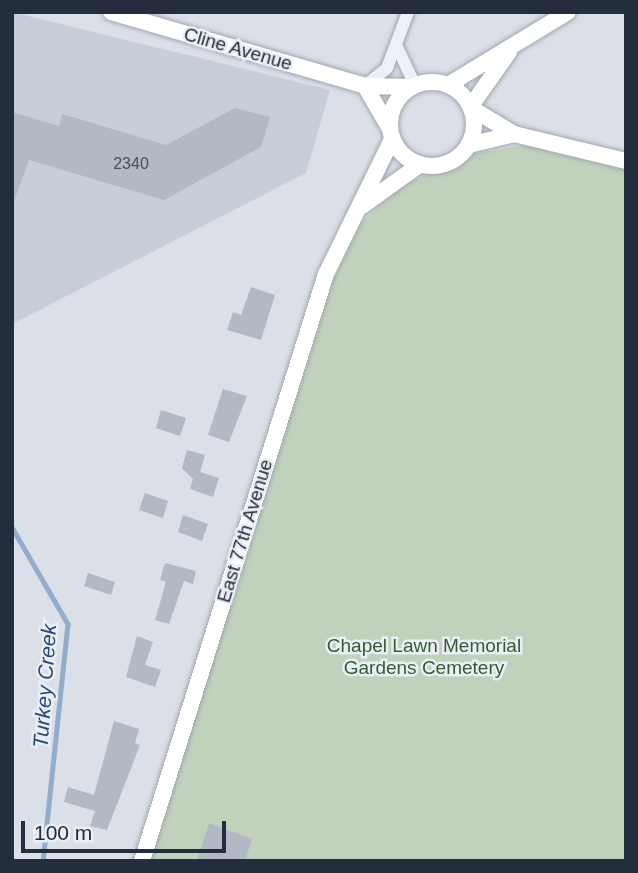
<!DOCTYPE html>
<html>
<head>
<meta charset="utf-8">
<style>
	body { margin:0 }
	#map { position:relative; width:638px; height:873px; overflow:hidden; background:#dbdfe7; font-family:Arial,sans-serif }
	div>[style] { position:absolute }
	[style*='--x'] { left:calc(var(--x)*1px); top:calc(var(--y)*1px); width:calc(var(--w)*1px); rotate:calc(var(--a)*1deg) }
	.built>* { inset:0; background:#c8ced9 }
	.green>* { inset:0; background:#c0d2bb }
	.stream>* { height:4.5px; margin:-2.25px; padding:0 2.25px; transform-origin:2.25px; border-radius:2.25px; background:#91adcb }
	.building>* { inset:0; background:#b2b8c4 }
	.roads { filter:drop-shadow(0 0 2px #a0a6b1) drop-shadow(0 0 2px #a0a6b1) }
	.street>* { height:12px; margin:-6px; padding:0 6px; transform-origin:6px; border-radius:6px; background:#eef0f5 }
	.secondary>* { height:16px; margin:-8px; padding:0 8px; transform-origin:8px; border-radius:8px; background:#fff }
	.secondary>.ring { margin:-8px; padding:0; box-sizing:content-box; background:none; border:16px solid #fff; border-radius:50% }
	span { translate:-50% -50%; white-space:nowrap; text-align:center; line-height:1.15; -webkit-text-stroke:5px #eaeef5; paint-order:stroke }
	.number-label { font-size:16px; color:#485060 }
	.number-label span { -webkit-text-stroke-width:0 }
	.street-label { font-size:19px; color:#242d3e }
	.park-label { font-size:19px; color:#375b30 }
	.water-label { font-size:21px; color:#2a4b76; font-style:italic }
	.frame { position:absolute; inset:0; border:14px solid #242d3e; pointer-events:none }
	.scale { position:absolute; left:21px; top:821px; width:205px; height:32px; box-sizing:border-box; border:4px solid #242d3e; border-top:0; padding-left:9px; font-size:21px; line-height:24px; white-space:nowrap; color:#242d3e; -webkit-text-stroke:5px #eaeef5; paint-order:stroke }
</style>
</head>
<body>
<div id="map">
	<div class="built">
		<div style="clip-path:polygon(12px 12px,330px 90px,306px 173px,12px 324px)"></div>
	</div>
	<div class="green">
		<div style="clip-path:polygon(530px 144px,626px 168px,626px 861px,150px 861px,337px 264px,358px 225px,400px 187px,471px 154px)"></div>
	</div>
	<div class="stream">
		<div style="--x:12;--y:527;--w:112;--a:60"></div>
		<div style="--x:68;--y:624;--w:238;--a:96"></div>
	</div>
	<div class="building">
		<div style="clip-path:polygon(235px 108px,270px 117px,261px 147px,164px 200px,29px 160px,12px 207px,12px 112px,59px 126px,62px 114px,166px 145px)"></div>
		<div style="clip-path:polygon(251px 287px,275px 295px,261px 340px,227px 330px,233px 312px,241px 315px)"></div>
		<div style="clip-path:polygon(223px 389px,247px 396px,229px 442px,208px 435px)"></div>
		<div style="clip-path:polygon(161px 410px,186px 418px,180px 436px,156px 428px)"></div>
		<div style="clip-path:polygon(187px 450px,205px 455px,200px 472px,219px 478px,213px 497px,190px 489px,193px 479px,182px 468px)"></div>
		<div style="clip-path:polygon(145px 493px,168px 501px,163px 518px,139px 510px)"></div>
		<div style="clip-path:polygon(183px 515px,208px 524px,202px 541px,178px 532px)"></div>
		<div style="clip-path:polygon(165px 563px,196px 571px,193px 584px,184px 581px,169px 624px,155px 620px,166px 582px,160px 580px)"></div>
		<div style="clip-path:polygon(88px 573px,115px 582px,111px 595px,84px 586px)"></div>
		<div style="clip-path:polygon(137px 636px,153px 642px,145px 665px,161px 670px,155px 687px,126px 677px)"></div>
		<div style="clip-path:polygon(114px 721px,139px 729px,135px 743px,140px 745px,107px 830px,90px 826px,95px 811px,64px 802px,68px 787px,94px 795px)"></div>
		<div style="clip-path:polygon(209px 823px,252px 839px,245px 861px,197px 861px)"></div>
	</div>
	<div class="roads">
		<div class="street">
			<div style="--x:397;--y:47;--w:42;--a:64.7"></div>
			<div style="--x:365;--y:86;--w:28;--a:-39"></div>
			<div style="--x:387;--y:68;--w:60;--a:-69.4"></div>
		</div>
		<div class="secondary">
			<div style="--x:111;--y:12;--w:265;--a:16.2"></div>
			<div style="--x:365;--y:86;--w:46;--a:1.2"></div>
			<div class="ring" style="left:390px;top:82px;width:68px;height:68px"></div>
			<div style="--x:448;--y:85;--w:140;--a:-31.3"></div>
			<div style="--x:365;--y:86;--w:50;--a:59.8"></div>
			<div style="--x:471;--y:106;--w:66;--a:-54.9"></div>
			<div style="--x:471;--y:108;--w:50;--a:31.2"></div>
			<div style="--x:469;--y:145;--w:46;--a:-13.7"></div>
			<div style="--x:514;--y:134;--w:115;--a:13.6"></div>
			<div style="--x:362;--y:206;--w:70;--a:-35.7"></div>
			<div style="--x:142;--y:861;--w:615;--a:-72.6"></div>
			<div style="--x:326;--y:274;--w:150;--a:-63.9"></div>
		</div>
	</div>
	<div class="number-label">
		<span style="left:131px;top:164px">2340</span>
	</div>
	<div class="street-label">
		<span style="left:238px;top:49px;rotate:16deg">Cline Avenue</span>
		<span style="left:245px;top:531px;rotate:-73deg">East 77th Avenue</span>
	</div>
	<div class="park-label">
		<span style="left:424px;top:657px">Chapel Lawn Memorial<br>Gardens Cemetery</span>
	</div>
	<div class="water-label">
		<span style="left:45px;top:686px;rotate:-86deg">Turkey Creek</span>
	</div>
	<div class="frame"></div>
	<div class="scale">100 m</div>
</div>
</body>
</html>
